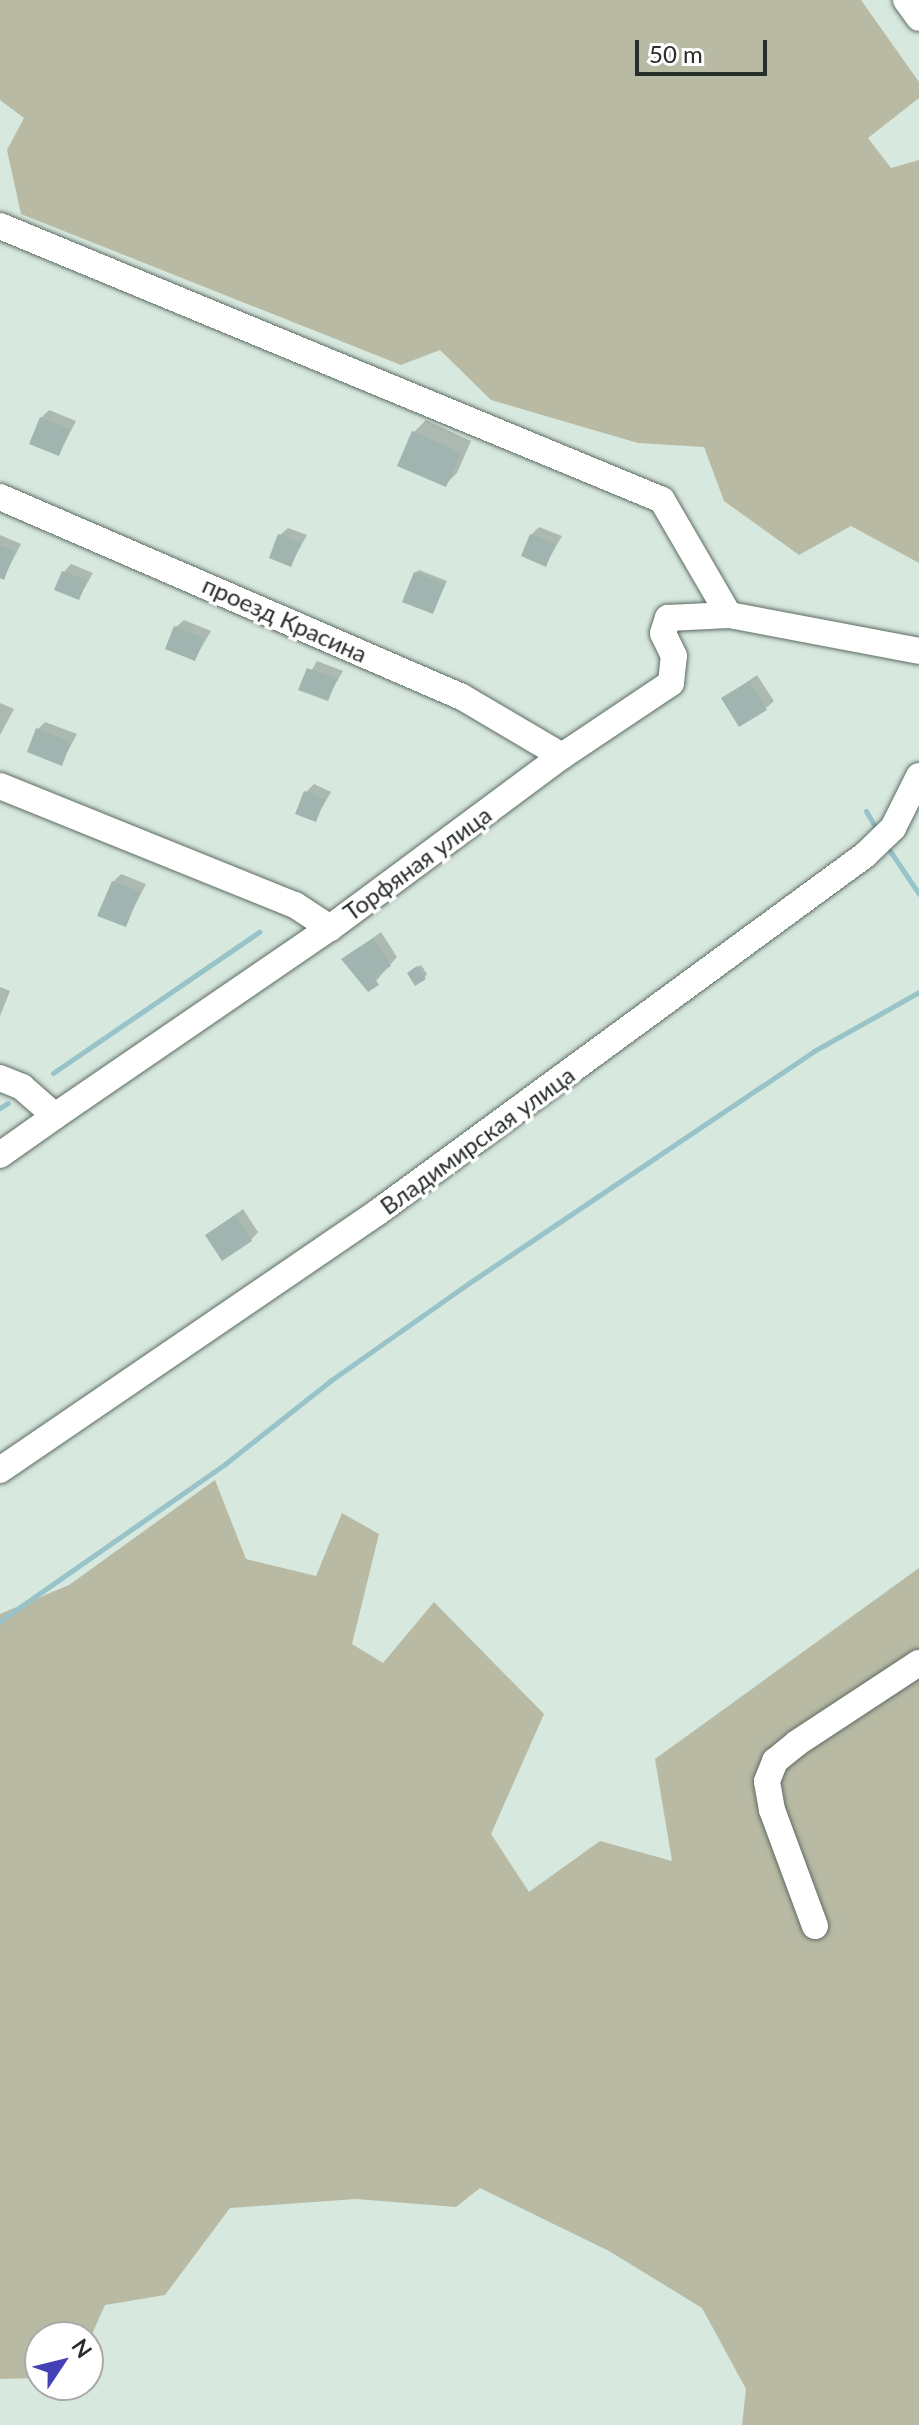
<!DOCTYPE html>
<html>
<head>
<meta charset="utf-8">
<style>
	body { margin:0 }
	#map { position:relative; width:919px; height:2425px; overflow:hidden; background:#d7e8de; font-family:Lato,sans-serif }
	div>[style] { position:absolute }
	[style*='--x'] { left:calc(var(--x)*1px); top:calc(var(--y)*1px); width:calc(var(--w)*1px); rotate:calc(var(--a)*1deg) }
	.green>* { inset:0; background:#b8baa4 }
	.shadow>* { inset:0; background:#0003 }
	.stream>* { height:5px; margin:-2.5px; padding:0 2.5px; transform-origin:2.5px; border-radius:2.5px; background:#97c3c9 }
	.building>* { inset:0; background:#a0b4b0 }
	.roads { filter:drop-shadow(0 0 2px #5d6c63) drop-shadow(0 0 2px #5d6c63) }
	.minor>* { height:26px; margin:-13px; padding:0 13px; transform-origin:13px; border-radius:13px; background:#fff }
	span { translate:-50% -50%; white-space:nowrap; text-align:center; line-height:1.15; -webkit-text-stroke:7px #fff; paint-order:stroke }
	.street-label { font-size:24px; color:#282e2a }
	.north { position:absolute; left:24px; top:2321px; width:80px; height:80px; box-sizing:border-box; background:#fff; border:2px solid #a9abaa; border-radius:50%; rotate:55deg; font-size:22px; font-weight:700; line-height:32px; text-align:center; color:#282e2a }
	.north::after { content:''; display:block; margin:auto; width:28px; height:36px; background:#4441b7; clip-path:polygon(50% 0,100% 100%,50% 72%,0 100%) }
	.scale { position:absolute; left:635px; top:40px; width:132px; height:36px; box-sizing:border-box; border:4px solid #282e2a; border-top:0; padding-left:10px; font-size:24px; line-height:28px; white-space:nowrap; color:#282e2a; -webkit-text-stroke:6px #fff; paint-order:stroke }
</style>
</head>
<body>
<div id="map">
	<div class="green">
		<div style="clip-path:polygon(0 0,861px 0,919px 82px,919px 98px,868px 138px,891px 168px,919px 160px,919px 563px,851px 526px,799px 555px,724px 501px,704px 447px,638px 443px,491px 400px,440px 350px,401px 365px,21px 214px,7px 150px,24px 118px,0 100px)"></div>
		<div style="clip-path:polygon(215px 1480px,246px 1559px,316px 1576px,342px 1513px,379px 1534px,352px 1644px,383px 1663px,434px 1602px,544px 1714px,491px 1834px,529px 1892px,600px 1841px,672px 1861px,655px 1759px,919px 1568px,919px 2425px,742px 2425px,746px 2389px,702px 2308px,609px 2251px,480px 2188px,456px 2207px,356px 2199px,230px 2208px,165px 2295px,105px 2305px,88px 2343px,88px 2337px,40px 2337px,40px 2378px,0 2379px,0 1614px,69px 1585px)"></div>
	</div>
	<div class="shadow">
		<div style="clip-path:polygon(49px 410px,76px 421px,59px 454px,41px 418px)"></div>
		<div style="clip-path:polygon(426px 420px,471px 441px,457px 473px,445px 485px,414px 432px)"></div>
		<div style="clip-path:polygon(539px 527px,562px 536px,546px 564px,531px 535px)"></div>
		<div style="clip-path:polygon(288px 528px,307px 535px,291px 564px,280px 535px)"></div>
		<div style="clip-path:polygon(0 535px,21px 544px,4px 577px,0 576px)"></div>
		<div style="clip-path:polygon(71px 564px,93px 573px,79px 598px,64px 572px)"></div>
		<div style="clip-path:polygon(419px 570px,447px 581px,433px 612px,415px 573px)"></div>
		<div style="clip-path:polygon(184px 620px,211px 631px,195px 659px,176px 627px)"></div>
		<div style="clip-path:polygon(317px 661px,343px 671px,327px 699px,301px 688px)"></div>
		<div style="clip-path:polygon(757px 675px,774px 701px,766px 708px,724px 698px)"></div>
		<div style="clip-path:polygon(0 703px,14px 709px,0 735px)"></div>
		<div style="clip-path:polygon(45px 722px,77px 734px,61px 764px,38px 729px)"></div>
		<div style="clip-path:polygon(314px 784px,331px 792px,315px 820px,306px 792px)"></div>
		<div style="clip-path:polygon(121px 874px,146px 884px,125px 925px,113px 882px)"></div>
		<div style="clip-path:polygon(381px 932px,397px 957px,369px 989px,343px 960px)"></div>
		<div style="clip-path:polygon(421px 965px,427px 974px,424px 978px,413px 970px)"></div>
		<div style="clip-path:polygon(0 987px,10px 991px,0 1016px)"></div>
		<div style="clip-path:polygon(243px 1209px,258px 1232px,251px 1240px,207px 1235px)"></div>
	</div>
	<div class="stream">
		<div style="--x:866;--y:811;--w:22;--a:60"></div>
		<div style="--x:886;--y:845;--w:59;--a:56"></div>
		<div style="--x:53;--y:1073;--w:250;--a:-34.4"></div>
		<div style="--x:0;--y:1108;--w:9;--a:-32"></div>
		<div style="--x:0;--y:1621;--w:274;--a:-34.9"></div>
		<div style="--x:225;--y:1464;--w:134;--a:-38.3"></div>
		<div style="--x:330;--y:1381;--w:170;--a:-35.2"></div>
		<div style="--x:469;--y:1283;--w:416;--a:-33.9"></div>
		<div style="--x:814;--y:1051;--w:120;--a:-29.3"></div>
	</div>
	<div class="building">
		<div style="clip-path:polygon(40px 417px,70px 429px,59px 456px,29px 444px)"></div>
		<div style="clip-path:polygon(412px 431px,461px 453px,446px 487px,397px 466px)"></div>
		<div style="clip-path:polygon(278px 534px,301px 543px,291px 567px,269px 558px)"></div>
		<div style="clip-path:polygon(530px 534px,555px 544px,546px 567px,521px 556px)"></div>
		<div style="clip-path:polygon(0 545px,15px 551px,4px 580px,0 578px)"></div>
		<div style="clip-path:polygon(62px 571px,87px 580px,79px 600px,54px 590px)"></div>
		<div style="clip-path:polygon(414px 572px,445px 584px,433px 614px,402px 602px)"></div>
		<div style="clip-path:polygon(174px 626px,204px 638px,195px 661px,165px 649px)"></div>
		<div style="clip-path:polygon(307px 668px,337px 679px,328px 701px,298px 690px)"></div>
		<div style="clip-path:polygon(749px 681px,767px 710px,739px 727px,721px 698px)"></div>
		<div style="clip-path:polygon(36px 728px,71px 742px,62px 766px,27px 752px)"></div>
		<div style="clip-path:polygon(304px 791px,325px 799px,316px 822px,295px 814px)"></div>
		<div style="clip-path:polygon(112px 881px,140px 892px,126px 927px,97px 916px)"></div>
		<div style="clip-path:polygon(373px 938px,391px 966px,374px 977px,379px 985px,368px 992px,341px 959px)"></div>
		<div style="clip-path:polygon(417px 966px,426px 979px,415px 986px,407px 973px)"></div>
		<div style="clip-path:polygon(235px 1215px,252px 1241px,222px 1261px,205px 1235px)"></div>
	</div>
	<div class="roads">
		<div class="minor">
			<div style="--x:906;--y:0;--w:22;--a:54"></div>
			<div style="--x:0;--y:226;--w:716;--a:22.48"></div>
			<div style="--x:662;--y:500;--w:133;--a:59.8"></div>
			<div style="--x:0;--y:497;--w:503;--a:23.41"></div>
			<div style="--x:462;--y:697;--w:116;--a:30.5"></div>
			<div style="--x:0;--y:786;--w:318;--a:22"></div>
			<div style="--x:295;--y:905;--w:42;--a:33.3"></div>
			<div style="--x:0;--y:1078;--w:24;--a:22"></div>
			<div style="--x:22;--y:1087;--w:44;--a:41.3"></div>
			<div style="--x:55;--y:1116;--w:333;--a:-34.4"></div>
			<div style="--x:330;--y:928;--w:289;--a:-36.6"></div>
			<div style="--x:562;--y:756;--w:131;--a:-33.8"></div>
			<div style="--x:671;--y:683;--w:27;--a:-84"></div>
			<div style="--x:674;--y:656;--w:25;--a:-116"></div>
			<div style="--x:663;--y:633;--w:16;--a:-72"></div>
			<div style="--x:668;--y:618;--w:61;--a:-2.8"></div>
			<div style="--x:729;--y:615;--w:193;--a:10.7"></div>
			<div style="--x:0;--y:1155;--w:67;--a:-35.3"></div>
			<div style="--x:0;--y:1470;--w:458;--a:-34.3"></div>
			<div style="--x:378;--y:1212;--w:604;--a:-36.24"></div>
			<div style="--x:865;--y:855;--w:39;--a:-44"></div>
			<div style="--x:893;--y:828;--w:58;--a:-63.4"></div>
			<div style="--x:815;--y:1926;--w:124;--a:-110.3"></div>
			<div style="--x:772;--y:1810;--w:29;--a:-100"></div>
			<div style="--x:767;--y:1781;--w:22;--a:-68"></div>
			<div style="--x:775;--y:1761;--w:28;--a:-39"></div>
			<div style="--x:797;--y:1743;--w:146;--a:-33.3"></div>
		</div>
	</div>
	<div class="street-label">
		<span style="left:285px;top:619px;rotate:24deg">проезд Красина</span>
		<span style="left:417px;top:863px;rotate:-36deg">Торфяная улица</span>
		<span style="left:477px;top:1140px;rotate:-36deg">Владимирская улица</span>
	</div>
	<div class="north">N</div>
	<div class="scale">50 m</div>
</div>
</body>
</html>
